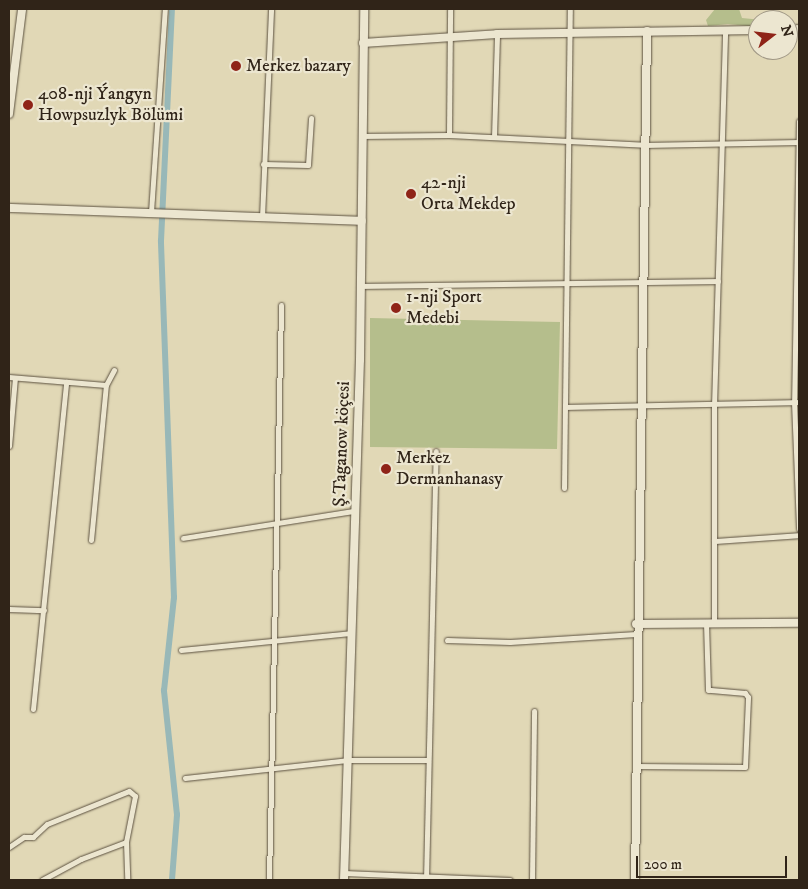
<!DOCTYPE html>
<html>
<head>
<meta charset="utf-8">
<style>
	body { margin:0 }
	#map { position:relative; width:808px; height:889px; overflow:hidden; background:#e1d8b6; font-family:"IM FELL DW Pica",serif }
	div>[style] { position:absolute }
	[style*='--x'] { left:calc(var(--x)*1px); top:calc(var(--y)*1px); width:calc(var(--w)*1px); rotate:calc(var(--a)*1deg) }
	.green>* { inset:0; background:#b5be8c }
	.canal>* { height:5.5px; margin:-2.75px; padding:0 2.75px; transform-origin:2.75px; border-radius:2.75px; background:#98b8b8 }
	.roads { filter:drop-shadow(0 0 1px #5c5140) drop-shadow(0 0 1px #5c5140) }
	.street>* { height:5px; margin:-2.5px; padding:0 2.5px; transform-origin:2.5px; border-radius:2.5px; background:#ece6d0 }
	.secondary>* { height:8px; margin:-4px; padding:0 4px; transform-origin:4px; border-radius:4px; background:#ece6d0 }
	.dots>* { width:14px; height:14px; translate:-50% -50%; box-sizing:border-box; border:2px solid #ece6d0; border-radius:50% }
	span { translate:-50% -50%; white-space:nowrap; text-align:center; line-height:1.15; -webkit-text-stroke:4.5px #ece6d0; paint-order:stroke }
	.poi-label { font-size:18px; color:#302418 }
	.left { translate:0 -50%; text-align:left }
	.street-label { font-size:18px; color:#302418 }
	.frame { position:absolute; inset:0; border:10px solid #302418; pointer-events:none }
	.north { position:absolute; left:748px; top:10px; width:50px; height:50px; box-sizing:border-box; background:#ece6d0; border:1px solid #a19886; border-radius:50%; rotate:74deg; font-size:14px; font-weight:700; line-height:20px; text-align:center; color:#302418 }
	.north::after { content:''; display:block; margin:auto; width:18px; height:22px; background:#8f2418; clip-path:polygon(50% 0,100% 100%,50% 72%,0 100%) }
	.scale { position:absolute; left:636px; top:856px; width:151px; height:22px; box-sizing:border-box; border:2px solid #302418; border-top:0; padding-left:6px; font-size:15px; line-height:18px; white-space:nowrap; color:#302418; -webkit-text-stroke:4px #ece6d0; paint-order:stroke }
</style>
</head>
<body>
<div id="map">
	<div class="green">
		<div style="clip-path:polygon(715px 9px,739px 9px,742px 18px,762px 20px,758px 20px,758px 27px,728px 24px,708px 26px,706px 20px)"></div>
		<div style="clip-path:polygon(370px 318px,560px 322px,557px 449px,370px 447px)"></div>
	</div>
	<div class="canal">
		<div style="--x:172;--y:880;--w:65;--a:-85.6"></div>
		<div style="--x:177;--y:815;--w:125;--a:-96"></div>
		<div style="--x:164;--y:691;--w:94;--a:-83.9"></div>
		<div style="--x:174;--y:598;--w:357;--a:-92.1"></div>
		<div style="--x:161;--y:241;--w:232;--a:-87.3"></div>
	</div>
	<div class="roads">
		<div class="street">
			<div style="--x:799;--y:121;--w:281;--a:91"></div>
			<div style="--x:794;--y:402;--w:127;--a:87.7"></div>
			<div style="--x:449;--y:135;--w:126;--a:-89.5"></div>
			<div style="--x:361;--y:136;--w:88;--a:-0.7"></div>
			<div style="--x:449;--y:135;--w:195;--a:2.9"></div>
			<div style="--x:644;--y:145;--w:155;--a:-1.1"></div>
			<div style="--x:494;--y:137;--w:103;--a:-88.3"></div>
			<div style="--x:263;--y:164;--w:45;--a:1.3"></div>
			<div style="--x:308;--y:165;--w:47;--a:-86.3"></div>
			<div style="--x:151;--y:212;--w:203;--a:-86.1"></div>
			<div style="--x:262;--y:217;--w:208;--a:-87.5"></div>
			<div style="--x:361;--y:286;--w:357;--a:-0.8"></div>
			<div style="--x:9;--y:377;--w:97;--a:4.7"></div>
			<div style="--x:106;--y:385;--w:17;--a:-62"></div>
			<div style="--x:566;--y:407;--w:233;--a:-1.2"></div>
			<div style="--x:9;--y:446;--w:68;--a:-85"></div>
			<div style="--x:564;--y:488;--w:479;--a:-89.3"></div>
			<div style="--x:183;--y:538;--w:173;--a:-9"></div>
			<div style="--x:91;--y:540;--w:156;--a:-84.5"></div>
			<div style="--x:714;--y:541;--w:85;--a:-4"></div>
			<div style="--x:9;--y:609;--w:35;--a:2"></div>
			<div style="--x:714;--y:622;--w:216;--a:-90"></div>
			<div style="--x:714;--y:406;--w:375;--a:-88.3"></div>
			<div style="--x:447;--y:640;--w:63;--a:1.8"></div>
			<div style="--x:510;--y:642;--w:126;--a:-3.6"></div>
			<div style="--x:181;--y:650;--w:170;--a:-5.7"></div>
			<div style="--x:33;--y:709;--w:329;--a:-84.2"></div>
			<div style="--x:635;--y:766;--w:110;--a:0.5"></div>
			<div style="--x:745;--y:767;--w:70;--a:-87.5"></div>
			<div style="--x:748;--y:697;--w:5;--a:-127"></div>
			<div style="--x:745;--y:693;--w:37;--a:-175"></div>
			<div style="--x:708;--y:690;--w:67;--a:-91.7"></div>
			<div style="--x:185;--y:778;--w:163;--a:-6.3"></div>
			<div style="--x:347;--y:760;--w:80;--a:0"></div>
			<div style="--x:9;--y:847;--w:18;--a:-34"></div>
			<div style="--x:24;--y:837;--w:9;--a:0"></div>
			<div style="--x:33;--y:837;--w:19;--a:-43"></div>
			<div style="--x:47;--y:824;--w:88;--a:-21.9"></div>
			<div style="--x:129;--y:791;--w:8;--a:40"></div>
			<div style="--x:135;--y:796;--w:47;--a:101.1"></div>
			<div style="--x:126;--y:842;--w:38;--a:88"></div>
			<div style="--x:344;--y:873;--w:166;--a:2.4"></div>
			<div style="--x:42;--y:880;--w:44;--a:-28.3"></div>
			<div style="--x:81;--y:859;--w:48;--a:-20.7"></div>
			<div style="--x:269;--y:880;--w:575;--a:-88.8"></div>
			<div style="--x:426;--y:880;--w:429;--a:-88.7"></div>
			<div style="--x:532;--y:880;--w:169;--a:-89.3"></div>
		</div>
		<div class="secondary">
			<div style="--x:788;--y:30;--w:11;--a:-5"></div>
			<div style="--x:363;--y:43;--w:134;--a:-3.8"></div>
			<div style="--x:497;--y:34;--w:261;--a:-0.9"></div>
			<div style="--x:9;--y:114;--w:106;--a:-82.9"></div>
			<div style="--x:9;--y:208;--w:353;--a:2.1"></div>
			<div style="--x:636;--y:624;--w:163;--a:-0.4"></div>
			<div style="--x:344;--y:880;--w:520;--a:-88.24"></div>
			<div style="--x:360;--y:360;--w:351;--a:-89.3"></div>
			<div style="--x:635;--y:880;--w:849;--a:-89.19"></div>
		</div>
	</div>
	<div class="dots">
		<div style="left:236px;top:66px;background:#8f2418"></div>
		<div style="left:28px;top:105px;background:#8f2418"></div>
		<div style="left:411px;top:194px;background:#8f2418"></div>
		<div style="left:396px;top:308px;background:#8f2418"></div>
		<div style="left:386px;top:469px;background:#8f2418"></div>
	</div>
	<div class="poi-label">
		<span class="left" style="left:246px;top:66px">Merkez bazary</span>
		<span class="left" style="left:38px;top:105px">408-nji Ýangyn<br>Howpsuzlyk Bölümi</span>
		<span class="left" style="left:421px;top:194px">42-nji<br>Orta Mekdep</span>
		<span class="left" style="left:406px;top:308px">1-nji Sport<br>Medebi</span>
		<span class="left" style="left:396px;top:469px">Merkez<br>Dermanhanasy</span>
	</div>
	<div class="street-label">
		<span style="left:342px;top:444px;rotate:-88deg">Ş.Taganow köçesi</span>
	</div>
	<div class="frame"></div>
	<div class="north">N</div>
	<div class="scale">200 m</div>
</div>
</body>
</html>
